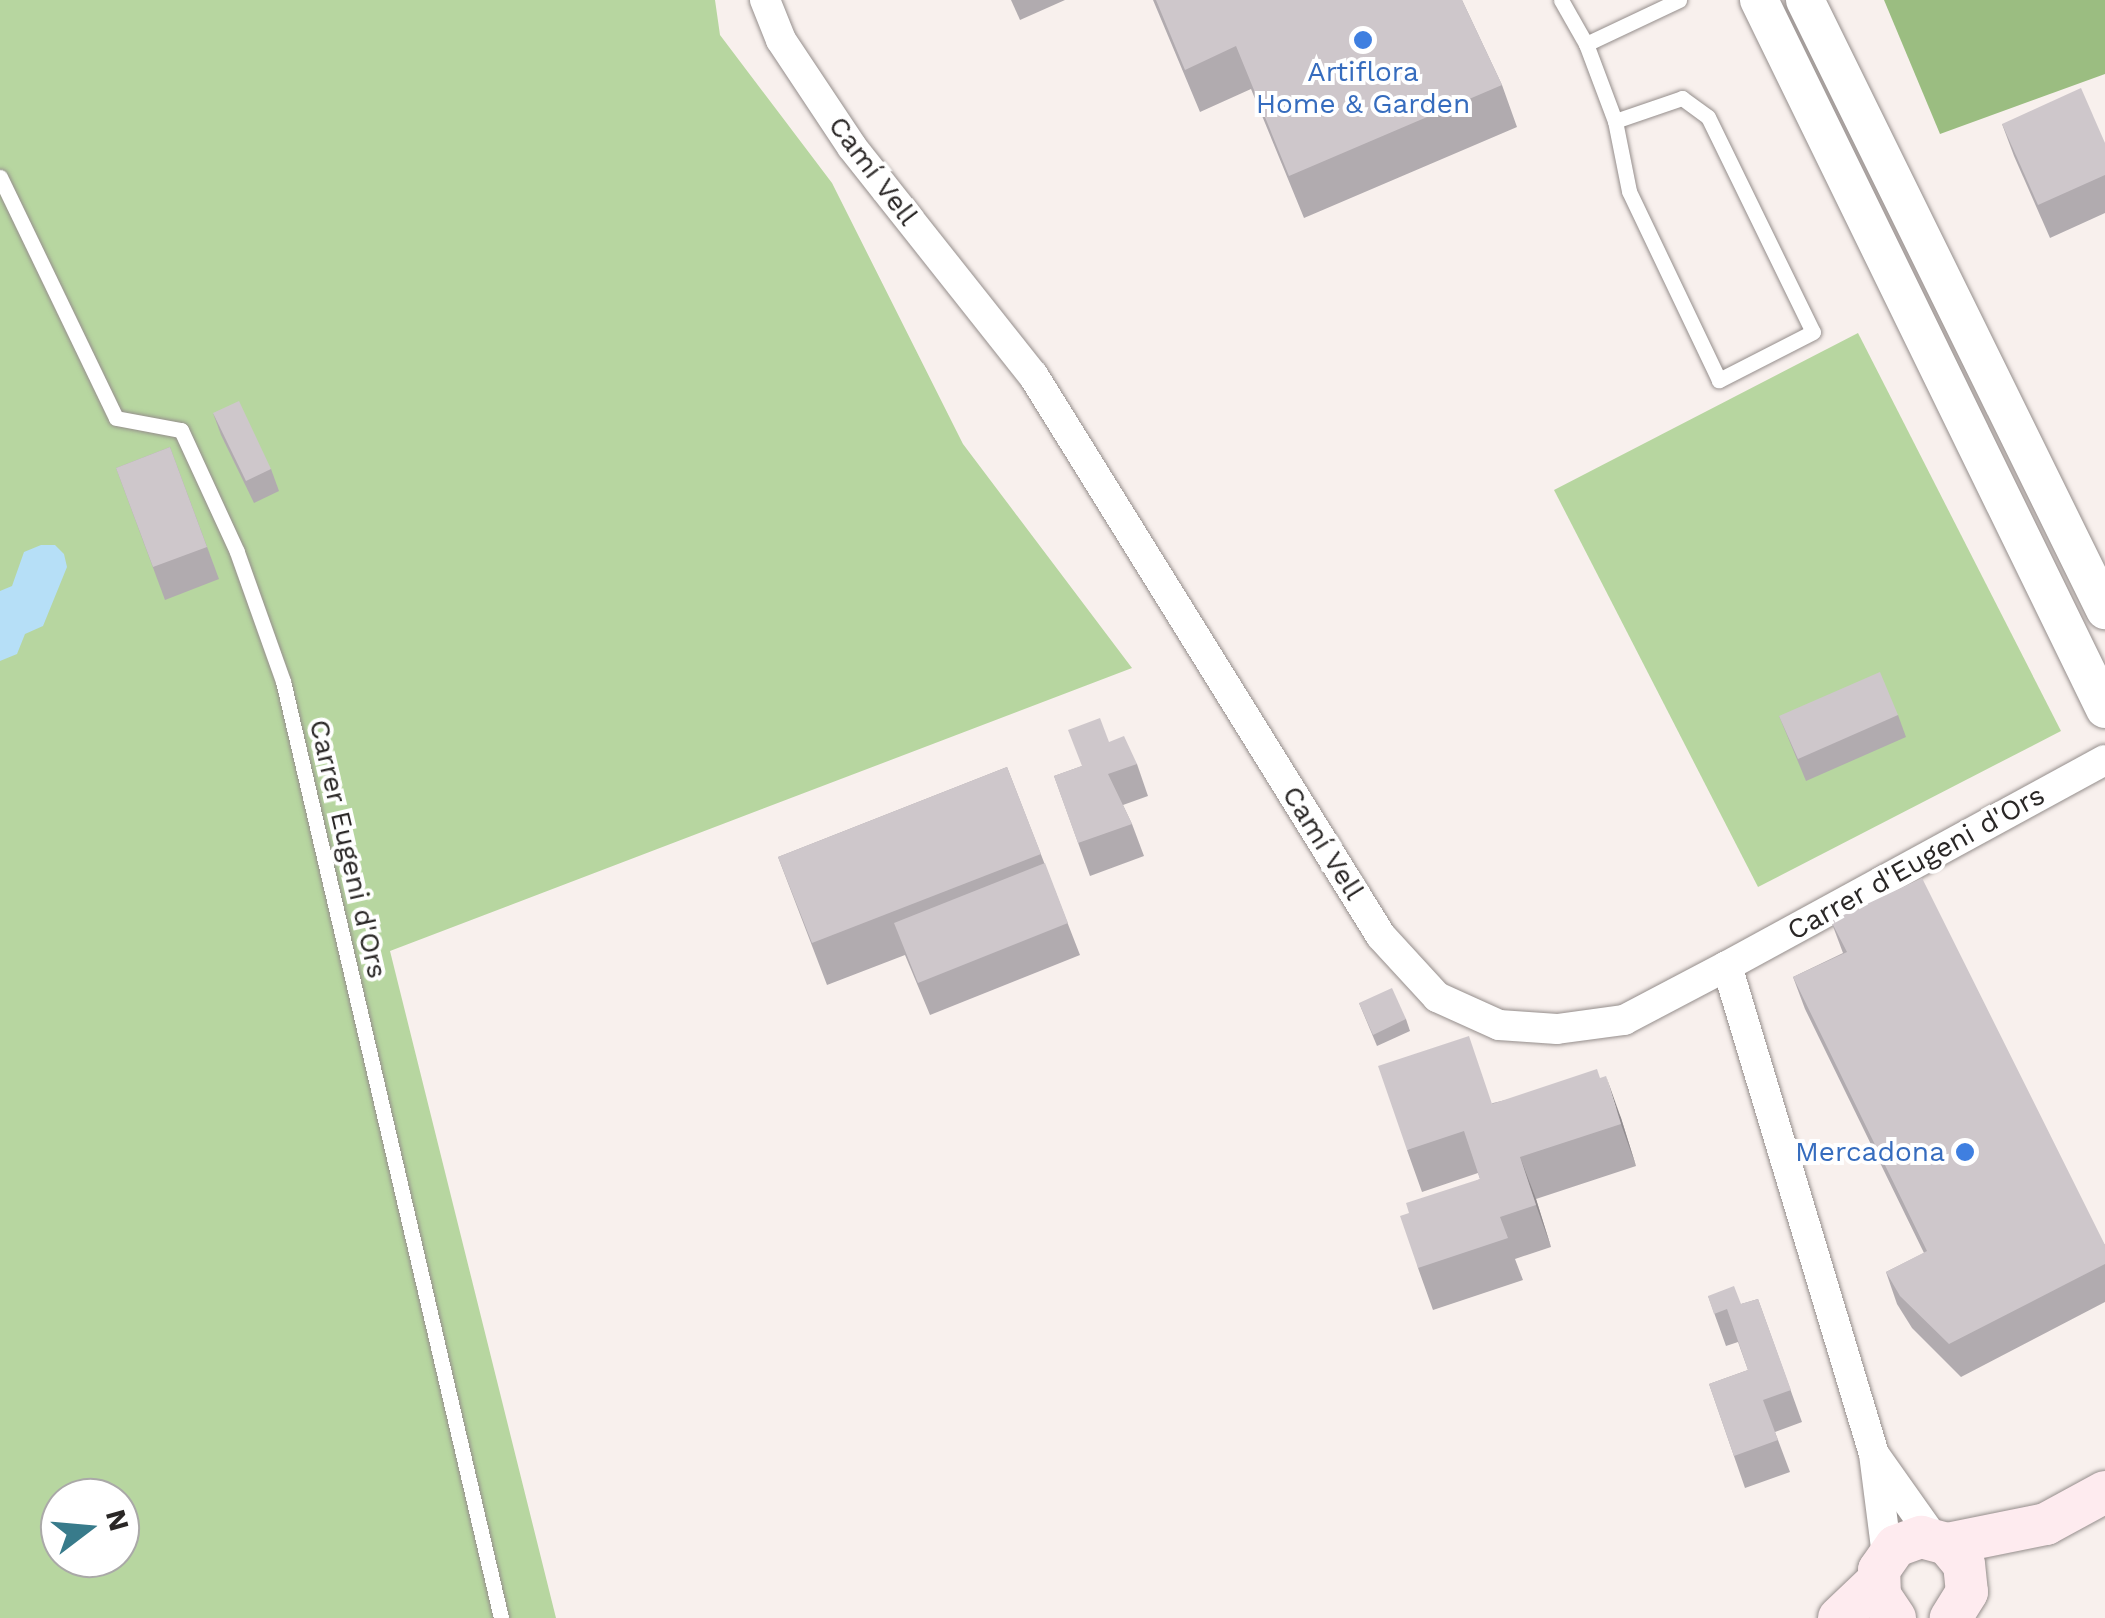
<!DOCTYPE html>
<html>
<head>
<meta charset="utf-8">
<style>
	body { margin:0 }
	#map { position:relative; width:2105px; height:1618px; overflow:hidden; background:#f8f0ed; font-family:"Work Sans",sans-serif }
	div>[style] { position:absolute }
	[style*='--x'] { left:calc(var(--x)*1px); top:calc(var(--y)*1px); width:calc(var(--w)*1px); rotate:calc(var(--a)*1deg) }
	.green>* { inset:0; background:#b7d6a0 }
	.forest>* { inset:0; background:#9bbd81 }
	.water>* { inset:0; background:#b6dff7 }
	.roads { filter:drop-shadow(0 0 2px #958e8c) drop-shadow(0 0 2px #958e8c) }
	.service>* { height:15px; margin:-7.5px; padding:0 7.5px; transform-origin:7.5px; border-radius:7.5px; background:#fff }
	.minor>* { height:30px; margin:-15px; padding:0 15px; transform-origin:15px; border-radius:15px; background:#fff }
	.tertiary>* { height:38px; margin:-19px; padding:0 19px; transform-origin:19px; border-radius:19px; background:#fff }
	.secondary>* { height:42px; margin:-21px; padding:0 21px; transform-origin:21px; border-radius:21px; background:#feebef }
	.wall>* { inset:0; background:#b1abaf }
	.shaded-wall>* { inset:0; background:#908b8e }
	.building>* { inset:0; background:#cec7cb }
	.dots>* { width:28px; height:28px; translate:-50% -50%; box-sizing:border-box; border:5px solid #fff; border-radius:50% }
	span { translate:-50% -50%; white-space:nowrap; text-align:center; line-height:1.15; -webkit-text-stroke:8px #fff; paint-order:stroke }
	.shop-label { font-size:28px; color:#366cbe }
	.right { translate:-100% -50%; text-align:right }
	.street-label { font-size:28px; color:#2a2726 }
	.north { position:absolute; left:40px; top:1478px; width:100px; height:100px; box-sizing:border-box; background:#fff; border:2px solid #aaa9a8; border-radius:50%; rotate:74deg; font-size:28px; font-weight:700; line-height:40px; text-align:center; color:#2a2726 }
	.north::after { content:''; display:block; margin:auto; width:35px; height:45px; background:#387b8b; clip-path:polygon(50% 0,100% 100%,50% 72%,0 100%) }
</style>
</head>
<body>
<div id="map">
	<div class="green">
		<div style="clip-path:polygon(evenodd,0 0,715px 0,720px 35px,832px 183px,963px 444px,1132px 668px,390px 951px,556px 1618px,0 1618px,0 0,60px 1498px,120px 1498px,120px 1558px,60px 1558px,60px 1498px)"></div>
		<div style="clip-path:polygon(1858px 333px,2061px 731px,1758px 887px,1554px 490px)"></div>
	</div>
	<div class="forest">
		<div style="clip-path:polygon(1884px 0,2105px 0,2105px 74px,1940px 134px)"></div>
	</div>
	<div class="water">
		<div style="clip-path:polygon(41px 545px,55px 545px,64px 554px,67px 567px,43px 626px,25px 634px,17px 654px,0 661px,0 591px,12px 586px,24px 552px)"></div>
	</div>
	<div class="roads">
		<div class="service">
			<div style="--x:1561;--y:0;--w:51;--a:60.4"></div>
			<div style="--x:1615;--y:121;--w:71;--a:-18.9"></div>
			<div style="--x:1682;--y:98;--w:32;--a:36"></div>
			<div style="--x:1708;--y:117;--w:239;--a:64"></div>
			<div style="--x:1813;--y:332;--w:106;--a:152.9"></div>
			<div style="--x:1719;--y:380;--w:209;--a:-115.5"></div>
			<div style="--x:1629;--y:191;--w:71;--a:-101.3"></div>
			<div style="--x:1615;--y:121;--w:82;--a:-110.6"></div>
			<div style="--x:1586;--y:44;--w:103;--a:-25.3"></div>
			<div style="--x:0;--y:177;--w:267;--a:64.3"></div>
			<div style="--x:116;--y:418;--w:66;--a:10.5"></div>
			<div style="--x:181;--y:430;--w:134;--a:65.3"></div>
			<div style="--x:237;--y:552;--w:137;--a:70.4"></div>
			<div style="--x:283;--y:681;--w:962;--a:76.9"></div>
		</div>
		<div class="minor">
			<div style="--x:765;--y:0;--w:43;--a:68.2"></div>
			<div style="--x:781;--y:40;--w:128;--a:56.4"></div>
			<div style="--x:852;--y:147;--w:291;--a:51.6"></div>
			<div style="--x:1033;--y:375;--w:660;--a:58.19"></div>
			<div style="--x:1381;--y:936;--w:83;--a:47.4"></div>
			<div style="--x:1437;--y:997;--w:68;--a:24.3"></div>
			<div style="--x:1499;--y:1025;--w:58;--a:3.9"></div>
			<div style="--x:1557;--y:1029;--w:68;--a:-7.7"></div>
			<div style="--x:1624;--y:1020;--w:116;--a:-27.7"></div>
			<div style="--x:1727;--y:966;--w:510;--a:73.24"></div>
			<div style="--x:1874;--y:1454;--w:103;--a:82.7"></div>
			<div style="--x:1727;--y:966;--w:430;--a:-28.6"></div>
			<div style="--x:1876;--y:1457;--w:100;--a:54.7"></div>
		</div>
		<div class="tertiary">
			<div style="--x:1759;--y:0;--w:789;--a:63.99"></div>
			<div style="--x:1805;--y:0;--w:680;--a:63.81"></div>
		</div>
		<div class="secondary">
			<div style="--x:1947;--y:1544;--w:101;--a:-11.4"></div>
			<div style="--x:2046;--y:1524;--w:67;--a:-28.5"></div>
			<div style="--x:1839;--y:1618;--w:54;--a:-43.5"></div>
			<div style="--x:1895;--y:1618;--w:27;--a:-124"></div>
			<div style="--x:1880;--y:1596;--w:26;--a:-92"></div>
			<div style="--x:1879;--y:1570;--w:29;--a:-55"></div>
			<div style="--x:1896;--y:1546;--w:27;--a:-20"></div>
			<div style="--x:1921;--y:1537;--w:27;--a:15"></div>
			<div style="--x:1947;--y:1544;--w:26;--a:50"></div>
			<div style="--x:1964;--y:1564;--w:28;--a:84"></div>
			<div style="--x:1967;--y:1592;--w:31;--a:122"></div>
		</div>
	</div>
	<div class="wall">
		<div style="clip-path:polygon(1011px 0,1065px 0,1020px 20px)"></div>
		<div style="clip-path:polygon(1153px 0,1462px 0,1502px 85px,1517px 127px,1304px 218px,1251px 89px,1200px 112px)"></div>
		<div style="clip-path:polygon(2002px 124px,2105px 143px,2105px 213px,2050px 238px,2014px 156px)"></div>
		<div style="clip-path:polygon(213px 413px,271px 469px,279px 491px,254px 503px,221px 435px)"></div>
		<div style="clip-path:polygon(170px 447px,219px 579px,165px 600px,116px 468px)"></div>
		<div style="clip-path:polygon(1898px 715px,1906px 737px,1806px 781px,1779px 716px)"></div>
		<div style="clip-path:polygon(1109px 742px,1137px 764px,1148px 796px,1123px 805px,1132px 824px,1144px 856px,1090px 876px,1054px 776px,1082px 766px)"></div>
		<div style="clip-path:polygon(1007px 767px,1080px 955px,930px 1015px,905px 955px,827px 985px,778px 857px)"></div>
		<div style="clip-path:polygon(1831px 921px,2105px 1245px,2105px 1302px,1961px 1377px,1912px 1328px,1897px 1304px,1886px 1272px,1924px 1253px,1805px 1009px,1793px 977px,1843px 953px)"></div>
		<div style="clip-path:polygon(1359px 1003px,1406px 1019px,1410px 1031px,1377px 1046px)"></div>
		<div style="clip-path:polygon(1600px 1078px,1621px 1118px,1636px 1166px,1536px 1199px,1551px 1247px,1515px 1259px,1523px 1280px,1433px 1310px,1418px 1268px,1409px 1213px,1480px 1179px,1478px 1173px,1422px 1192px,1407px 1150px,1493px 1103px)"></div>
		<div style="clip-path:polygon(1708px 1296px,1741px 1304px,1758px 1299px,1802px 1422px,1775px 1432px,1790px 1472px,1745px 1488px,1709px 1384px,1748px 1370px,1738px 1342px,1726px 1346px)"></div>
	</div>
	<div class="shaded-wall">
		<div style="clip-path:polygon(1606px 1076px,1621px 1118px,1636px 1166px,1621px 1124px)"></div>
		<div style="clip-path:polygon(1520px 1157px,1536px 1199px,1551px 1247px,1536px 1205px)"></div>
	</div>
	<div class="building">
		<div style="clip-path:polygon(1156px 0,1462px 0,1502px 85px,1289px 176px,1236px 46px,1185px 70px)"></div>
		<div style="clip-path:polygon(2081px 88px,2105px 143px,2105px 175px,2038px 205px,2002px 124px)"></div>
		<div style="clip-path:polygon(239px 401px,271px 469px,246px 481px,213px 413px)"></div>
		<div style="clip-path:polygon(170px 447px,207px 547px,153px 567px,116px 468px)"></div>
		<div style="clip-path:polygon(1880px 672px,1898px 715px,1798px 759px,1779px 716px)"></div>
		<div style="clip-path:polygon(1100px 718px,1109px 742px,1124px 736px,1137px 764px,1108px 774px,1132px 824px,1078px 843px,1054px 776px,1082px 766px,1068px 730px)"></div>
		<div style="clip-path:polygon(1007px 767px,1041px 854px,812px 943px,778px 857px)"></div>
		<div style="clip-path:polygon(1045px 863px,1068px 923px,918px 983px,894px 923px)"></div>
		<div style="clip-path:polygon(1922px 878px,2105px 1245px,2105px 1264px,1949px 1344px,1900px 1296px,1886px 1272px,1927px 1251px,1793px 977px,1847px 952px,1831px 921px)"></div>
		<div style="clip-path:polygon(1392px 988px,1406px 1019px,1373px 1035px,1359px 1003px)"></div>
		<div style="clip-path:polygon(1469px 1036px,1492px 1104px,1597px 1069px,1600px 1078px,1606px 1076px,1621px 1124px,1520px 1157px,1536px 1205px,1500px 1217px,1508px 1238px,1418px 1268px,1400px 1216px,1409px 1213px,1406px 1203px,1480px 1179px,1464px 1131px,1407px 1150px,1378px 1066px)"></div>
		<div style="clip-path:polygon(1734px 1286px,1741px 1304px,1758px 1299px,1791px 1390px,1763px 1400px,1778px 1440px,1734px 1456px,1709px 1384px,1748px 1370px,1727px 1309px,1714px 1314px,1708px 1296px)"></div>
	</div>
	<div class="dots">
		<div style="left:1363px;top:40px;background:#3f7fe0"></div>
		<div style="left:1965px;top:1152px;background:#3f7fe0"></div>
	</div>
	<div class="shop-label">
		<span style="left:1363px;top:88px">Artiflora<br>Home &amp; Garden</span>
		<span class="right" style="left:1945px;top:1152px">Mercadona</span>
	</div>
	<div class="street-label">
		<span style="left:873px;top:171px;rotate:53deg">Camí Vell</span>
		<span style="left:1323px;top:843px;rotate:58deg">Camí Vell</span>
		<span style="left:348px;top:849px;rotate:77deg">Carrer Eugeni d'Ors</span>
		<span style="left:1916px;top:863px;rotate:-29deg">Carrer d'Eugeni d'Ors</span>
	</div>
	<div class="north">N</div>
</div>
</body>
</html>
